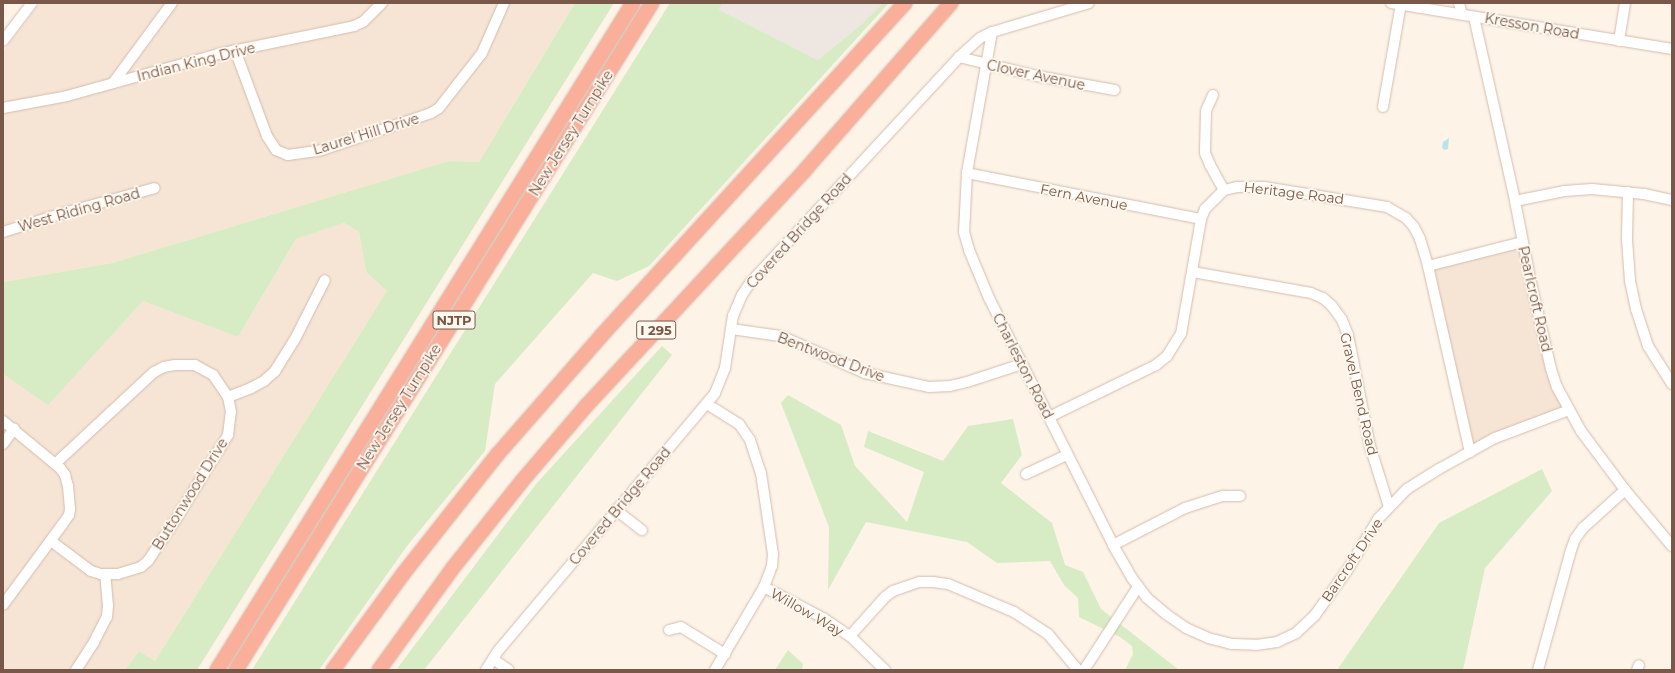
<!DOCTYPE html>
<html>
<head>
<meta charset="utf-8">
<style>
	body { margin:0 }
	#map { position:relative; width:1675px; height:673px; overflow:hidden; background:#fdf3e7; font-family:Montserrat,sans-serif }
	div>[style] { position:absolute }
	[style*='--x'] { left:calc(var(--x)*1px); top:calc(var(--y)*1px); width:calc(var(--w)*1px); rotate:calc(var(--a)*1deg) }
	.residential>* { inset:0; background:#f6e5d5 }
	.industrial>* { inset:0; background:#eee6e1 }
	.green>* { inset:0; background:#d7ecc4 }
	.water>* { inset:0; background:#bae4e9 }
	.roads { filter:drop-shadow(0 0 1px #d3bcae) drop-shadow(0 0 1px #d3bcae) }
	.minor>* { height:10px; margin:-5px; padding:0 5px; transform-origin:5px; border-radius:5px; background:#fff }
	.highway>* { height:14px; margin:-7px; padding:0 7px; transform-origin:7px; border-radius:7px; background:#faaf9b }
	span { translate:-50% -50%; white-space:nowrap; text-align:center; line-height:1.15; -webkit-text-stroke:3.5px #fff8ee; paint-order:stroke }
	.shield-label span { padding:1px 3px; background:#fff8ee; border:1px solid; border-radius:3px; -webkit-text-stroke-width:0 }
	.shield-label { font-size:13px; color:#795849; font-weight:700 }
	.street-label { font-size:14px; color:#795849 }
	.frame { position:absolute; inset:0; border:4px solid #795849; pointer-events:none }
</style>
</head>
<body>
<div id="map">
	<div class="residential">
		<div style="clip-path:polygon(40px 3px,575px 3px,479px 162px,449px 161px,112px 263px,3px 282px,3px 51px)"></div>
		<div style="clip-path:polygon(344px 223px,359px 232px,366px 272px,387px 291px,155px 661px,139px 651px,125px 670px,3px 670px,3px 374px,48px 404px,143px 301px,238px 337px,296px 239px)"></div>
		<div style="clip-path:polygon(1522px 242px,1551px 369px,1569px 410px,1470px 452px,1428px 266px)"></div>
	</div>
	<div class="industrial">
		<div style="clip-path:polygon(722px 3px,883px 3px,863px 23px,818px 60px,718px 10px)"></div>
	</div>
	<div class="green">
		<div style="clip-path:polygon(575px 3px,614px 3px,197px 670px,125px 670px,139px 651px,155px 661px,387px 291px,366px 272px,359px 232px,344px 223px,296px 239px,238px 337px,143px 301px,48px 405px,3px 374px,3px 282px,112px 263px,449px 161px,479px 162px)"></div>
		<div style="clip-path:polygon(670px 3px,722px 3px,719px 10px,818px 60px,863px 23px,883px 3px,889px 3px,649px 266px,617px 281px,593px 273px,495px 384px,485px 451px,407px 546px,319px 670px,252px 670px)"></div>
		<div style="clip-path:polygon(662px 346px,672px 355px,424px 670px,396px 670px,536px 484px)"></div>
		<div style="clip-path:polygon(788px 395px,841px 425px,855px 466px,907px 522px,924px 472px,864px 447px,868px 431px,943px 461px,968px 426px,1013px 419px,1022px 455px,1001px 483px,1052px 523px,1065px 565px,1083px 572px,1101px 609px,1179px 670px,1125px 670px,1133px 654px,1132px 646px,1120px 637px,1079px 617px,1078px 598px,1064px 585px,1050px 561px,997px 563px,967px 542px,866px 522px,828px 590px,829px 527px,781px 403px)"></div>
		<div style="clip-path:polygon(1542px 469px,1552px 491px,1485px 568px,1463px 670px,1337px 670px,1439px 523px)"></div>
		<div style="clip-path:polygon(788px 650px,803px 664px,802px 670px,775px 670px)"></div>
	</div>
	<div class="water">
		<div style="clip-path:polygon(1449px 138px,1448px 149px,1444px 150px,1442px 147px,1443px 142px)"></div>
	</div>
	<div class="roads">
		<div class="minor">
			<div style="--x:1391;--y:3;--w:285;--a:9.3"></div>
			<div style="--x:1459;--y:3;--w:12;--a:76"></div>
			<div style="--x:1474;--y:17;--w:189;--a:77.4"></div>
			<div style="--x:1515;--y:201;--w:84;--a:79"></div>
			<div style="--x:1531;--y:283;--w:88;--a:76.9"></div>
			<div style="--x:1551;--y:369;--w:19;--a:72"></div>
			<div style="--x:1557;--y:387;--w:50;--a:61.4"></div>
			<div style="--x:1581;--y:431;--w:74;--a:53.3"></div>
			<div style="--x:1625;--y:490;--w:73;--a:50"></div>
			<div style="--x:992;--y:32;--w:143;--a:100.1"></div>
			<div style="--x:967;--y:173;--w:59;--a:92.9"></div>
			<div style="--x:964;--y:232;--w:19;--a:74"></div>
			<div style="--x:969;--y:250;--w:52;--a:67.4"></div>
			<div style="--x:989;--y:298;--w:276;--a:63.3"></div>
			<div style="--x:1113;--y:545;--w:38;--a:60"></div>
			<div style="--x:1132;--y:578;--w:25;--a:53"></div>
			<div style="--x:1147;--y:598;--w:25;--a:40"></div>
			<div style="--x:1166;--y:614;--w:24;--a:35"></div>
			<div style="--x:1186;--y:628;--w:24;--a:24"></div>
			<div style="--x:1208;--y:638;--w:25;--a:14"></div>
			<div style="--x:1232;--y:644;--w:24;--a:2"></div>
			<div style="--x:1256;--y:645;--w:21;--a:-8"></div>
			<div style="--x:1277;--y:642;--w:21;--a:-25"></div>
			<div style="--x:1296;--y:633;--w:26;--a:-43"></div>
			<div style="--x:1315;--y:615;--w:57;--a:-54.3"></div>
			<div style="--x:1348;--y:569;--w:58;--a:-59"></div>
			<div style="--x:1378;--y:519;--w:42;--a:-46"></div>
			<div style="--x:1407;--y:489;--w:38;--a:-32"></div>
			<div style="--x:1439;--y:469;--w:64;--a:-29"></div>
			<div style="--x:1495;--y:438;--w:79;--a:-20.7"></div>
			<div style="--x:3;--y:41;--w:48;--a:-52.7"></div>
			<div style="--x:1619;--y:41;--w:38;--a:-81"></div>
			<div style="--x:235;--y:50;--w:92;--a:69.6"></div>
			<div style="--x:267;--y:136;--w:17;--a:57"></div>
			<div style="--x:276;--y:150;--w:13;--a:23"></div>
			<div style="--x:288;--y:155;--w:34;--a:-8"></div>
			<div style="--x:322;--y:150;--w:115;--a:-18.7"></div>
			<div style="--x:431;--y:113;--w:9;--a:-32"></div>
			<div style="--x:439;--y:108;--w:70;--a:-52"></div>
			<div style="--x:482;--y:53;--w:55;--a:-66.3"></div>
			<div style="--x:959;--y:57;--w:80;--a:13.7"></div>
			<div style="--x:1037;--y:76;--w:79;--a:10.2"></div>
			<div style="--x:113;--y:83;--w:99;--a:-53.6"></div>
			<div style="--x:1213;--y:95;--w:17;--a:114"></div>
			<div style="--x:1206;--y:111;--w:42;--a:91.4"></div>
			<div style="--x:1205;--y:153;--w:13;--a:67"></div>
			<div style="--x:1210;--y:165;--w:29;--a:61"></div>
			<div style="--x:1383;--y:107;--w:105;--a:-80.1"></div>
			<div style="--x:3;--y:108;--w:65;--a:-10.6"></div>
			<div style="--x:67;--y:96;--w:157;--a:-15.5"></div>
			<div style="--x:218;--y:54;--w:139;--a:-11.6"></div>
			<div style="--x:354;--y:26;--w:10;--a:-24"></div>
			<div style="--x:363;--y:22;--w:27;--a:-45"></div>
			<div style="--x:967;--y:173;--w:238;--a:11.1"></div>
			<div style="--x:1628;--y:192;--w:48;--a:91.2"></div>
			<div style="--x:1627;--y:240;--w:41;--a:85.8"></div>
			<div style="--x:1630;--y:281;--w:29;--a:78"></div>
			<div style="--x:1636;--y:309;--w:39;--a:72"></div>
			<div style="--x:1648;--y:346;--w:45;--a:57.7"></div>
			<div style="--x:1515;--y:201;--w:50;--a:-11.5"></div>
			<div style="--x:1564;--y:191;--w:28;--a:-4"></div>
			<div style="--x:1592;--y:189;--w:52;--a:5.5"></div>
			<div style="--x:1644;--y:194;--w:29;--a:12"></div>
			<div style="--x:3;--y:232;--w:60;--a:-17.5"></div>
			<div style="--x:60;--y:214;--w:98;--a:-15.3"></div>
			<div style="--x:1428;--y:266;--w:97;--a:-14.3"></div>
			<div style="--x:1193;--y:272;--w:120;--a:10.1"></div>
			<div style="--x:1311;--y:293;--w:13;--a:23"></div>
			<div style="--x:1323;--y:298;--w:12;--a:42"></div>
			<div style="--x:1332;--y:306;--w:17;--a:54"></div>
			<div style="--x:1342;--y:320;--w:16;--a:68"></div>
			<div style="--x:1348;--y:335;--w:113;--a:78.8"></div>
			<div style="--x:1370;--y:446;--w:64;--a:72.7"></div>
			<div style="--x:731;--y:329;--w:50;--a:8"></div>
			<div style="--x:781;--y:336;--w:92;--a:23.8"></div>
			<div style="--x:865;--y:373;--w:66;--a:12.3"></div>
			<div style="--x:929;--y:387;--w:21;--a:-3"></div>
			<div style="--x:950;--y:386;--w:17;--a:-13"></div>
			<div style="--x:967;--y:382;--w:58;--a:-18.1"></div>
			<div style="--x:228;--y:397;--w:25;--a:-21"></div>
			<div style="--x:251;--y:388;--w:15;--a:-28"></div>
			<div style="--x:264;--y:381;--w:15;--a:-42"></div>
			<div style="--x:275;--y:371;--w:36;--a:-58"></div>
			<div style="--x:294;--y:341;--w:68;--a:-63.1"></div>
			<div style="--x:707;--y:404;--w:38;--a:32"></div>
			<div style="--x:739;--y:424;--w:19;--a:55"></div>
			<div style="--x:750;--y:440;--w:35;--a:72"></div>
			<div style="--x:761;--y:473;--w:82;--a:81.6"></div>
			<div style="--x:773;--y:554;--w:12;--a:95"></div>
			<div style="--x:772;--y:566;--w:22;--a:111"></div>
			<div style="--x:764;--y:587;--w:96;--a:120.6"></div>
			<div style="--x:1049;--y:417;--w:119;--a:-25.9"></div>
			<div style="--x:1156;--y:365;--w:14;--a:-39"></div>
			<div style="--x:1167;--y:356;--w:26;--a:-58"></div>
			<div style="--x:1181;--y:334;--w:117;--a:-80.1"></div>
			<div style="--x:1201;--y:219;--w:11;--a:-68"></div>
			<div style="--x:1205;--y:209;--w:27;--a:-45"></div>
			<div style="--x:1224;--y:190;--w:13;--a:-13"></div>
			<div style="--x:1237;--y:187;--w:27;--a:0"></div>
			<div style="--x:1264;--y:187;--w:125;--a:9.2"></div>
			<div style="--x:1387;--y:207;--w:22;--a:30"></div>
			<div style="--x:1406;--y:218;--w:12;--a:48"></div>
			<div style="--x:1414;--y:227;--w:13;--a:63"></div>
			<div style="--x:1420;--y:239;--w:28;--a:73"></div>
			<div style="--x:1428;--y:266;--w:191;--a:77.3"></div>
			<div style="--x:3;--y:421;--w:74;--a:39.5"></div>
			<div style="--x:60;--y:468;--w:9;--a:54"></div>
			<div style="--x:65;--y:475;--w:11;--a:75"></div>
			<div style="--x:68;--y:486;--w:23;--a:85"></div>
			<div style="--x:70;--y:509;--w:6;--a:99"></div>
			<div style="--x:69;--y:515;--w:12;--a:125"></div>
			<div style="--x:62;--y:525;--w:99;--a:126.4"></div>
			<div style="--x:3;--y:444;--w:19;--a:-54"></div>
			<div style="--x:1026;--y:474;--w:45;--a:-24.9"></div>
			<div style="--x:616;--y:510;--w:33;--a:38"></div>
			<div style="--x:51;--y:541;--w:50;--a:36.9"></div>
			<div style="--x:91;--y:571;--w:10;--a:17"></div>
			<div style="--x:101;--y:574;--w:17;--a:0"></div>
			<div style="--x:118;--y:574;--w:24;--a:-17"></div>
			<div style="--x:141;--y:567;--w:9;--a:-41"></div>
			<div style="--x:148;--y:561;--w:50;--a:-56.3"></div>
			<div style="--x:176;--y:519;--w:99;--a:-58.2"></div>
			<div style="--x:228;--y:435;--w:23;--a:-83"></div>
			<div style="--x:231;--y:412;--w:15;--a:-101"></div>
			<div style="--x:228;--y:397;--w:27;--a:-124"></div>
			<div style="--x:213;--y:375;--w:21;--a:-151"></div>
			<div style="--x:195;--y:365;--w:20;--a:180"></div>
			<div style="--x:175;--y:365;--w:11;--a:170"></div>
			<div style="--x:164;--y:367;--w:11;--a:153"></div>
			<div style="--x:154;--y:372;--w:135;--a:137.1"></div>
			<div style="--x:1113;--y:545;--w:81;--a:-27.2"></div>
			<div style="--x:1185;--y:508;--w:40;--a:-18"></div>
			<div style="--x:1223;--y:496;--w:17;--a:0"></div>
			<div style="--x:764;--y:587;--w:67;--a:27.7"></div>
			<div style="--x:823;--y:618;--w:32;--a:34"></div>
			<div style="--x:850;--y:636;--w:49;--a:44.2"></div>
			<div style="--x:669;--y:630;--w:12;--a:-14"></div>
			<div style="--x:681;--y:627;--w:52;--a:31.5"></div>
			<div style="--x:850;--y:636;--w:52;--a:-48.1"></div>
			<div style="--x:885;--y:597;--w:10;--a:-37"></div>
			<div style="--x:893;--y:591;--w:28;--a:-19"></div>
			<div style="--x:919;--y:582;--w:14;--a:0"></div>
			<div style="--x:933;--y:582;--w:15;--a:8"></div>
			<div style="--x:948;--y:584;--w:72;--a:23"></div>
			<div style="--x:1014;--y:612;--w:40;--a:32.9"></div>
			<div style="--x:1048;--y:634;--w:47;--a:50.2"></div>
			<div style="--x:493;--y:659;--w:19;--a:35"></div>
			<div style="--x:76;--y:670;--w:33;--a:-57"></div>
			<div style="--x:94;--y:642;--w:28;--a:-63"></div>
			<div style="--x:107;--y:617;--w:11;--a:-85"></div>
			<div style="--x:108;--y:606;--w:32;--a:-95"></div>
			<div style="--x:486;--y:670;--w:22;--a:-58"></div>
			<div style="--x:498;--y:651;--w:337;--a:-49.9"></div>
			<div style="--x:715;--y:393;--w:27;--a:-68"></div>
			<div style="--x:725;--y:368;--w:53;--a:-81.3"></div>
			<div style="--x:733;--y:316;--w:23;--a:-67"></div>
			<div style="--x:742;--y:295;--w:14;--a:-56"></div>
			<div style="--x:750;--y:283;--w:308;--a:-47.2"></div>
			<div style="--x:959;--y:57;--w:28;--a:-42"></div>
			<div style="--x:980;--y:38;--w:13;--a:-27"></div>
			<div style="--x:992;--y:32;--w:101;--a:-16.6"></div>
			<div style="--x:1084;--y:670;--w:99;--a:-57"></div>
			<div style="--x:1538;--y:670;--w:124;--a:-74.6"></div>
			<div style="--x:1571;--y:550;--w:12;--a:-70"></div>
			<div style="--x:1575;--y:539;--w:14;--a:-54"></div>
			<div style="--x:1583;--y:528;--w:57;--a:-42.1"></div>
			<div style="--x:1637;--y:670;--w:5;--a:-68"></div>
		</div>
		<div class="highway">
			<div style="--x:217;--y:670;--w:786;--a:-58.05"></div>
			<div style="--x:236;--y:670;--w:786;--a:-58.05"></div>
			<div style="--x:333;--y:670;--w:119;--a:-53.9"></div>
			<div style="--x:403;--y:574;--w:152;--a:-51.7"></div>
			<div style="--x:497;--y:455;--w:158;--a:-48.8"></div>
			<div style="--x:601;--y:336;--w:451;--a:-47.6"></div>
			<div style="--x:379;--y:670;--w:125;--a:-54.1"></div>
			<div style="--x:452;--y:569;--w:112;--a:-51.5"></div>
			<div style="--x:522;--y:481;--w:100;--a:-49.5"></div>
			<div style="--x:587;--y:405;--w:321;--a:-47.1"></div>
			<div style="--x:805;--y:170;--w:222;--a:-48.8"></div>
		</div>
	</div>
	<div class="shield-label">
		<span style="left:454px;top:320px">NJTP</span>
		<span style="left:656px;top:330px">I 295</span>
	</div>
	<div class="street-label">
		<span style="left:1532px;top:26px;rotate:10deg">Kresson Road</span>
		<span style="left:196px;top:62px;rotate:-14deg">Indian King Drive</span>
		<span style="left:1036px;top:75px;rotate:12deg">Clover Avenue</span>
		<span style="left:571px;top:133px;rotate:-58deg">New Jersey Turnpike</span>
		<span style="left:366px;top:134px;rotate:-17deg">Laurel Hill Drive</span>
		<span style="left:1294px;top:193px;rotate:7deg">Heritage Road</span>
		<span style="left:1084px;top:197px;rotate:11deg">Fern Avenue</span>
		<span style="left:79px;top:210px;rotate:-16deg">West Riding Road</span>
		<span style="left:799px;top:231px;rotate:-48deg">Covered Bridge Road</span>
		<span style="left:1535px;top:299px;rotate:77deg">Pearlcroft Road</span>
		<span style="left:831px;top:357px;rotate:21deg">Bentwood Drive</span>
		<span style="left:1023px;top:366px;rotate:63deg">Charleston Road</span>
		<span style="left:1359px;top:394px;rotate:77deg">Gravel Bend Road</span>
		<span style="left:399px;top:407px;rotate:-58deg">New Jersey Turnpike</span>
		<span style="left:190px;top:494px;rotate:-58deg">Buttonwood Drive</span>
		<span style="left:620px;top:506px;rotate:-50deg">Covered Bridge Road</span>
		<span style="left:1352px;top:560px;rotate:-56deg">Barcroft Drive</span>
		<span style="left:807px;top:612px;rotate:30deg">Willow Way</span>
	</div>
	<div class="frame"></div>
</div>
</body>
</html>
